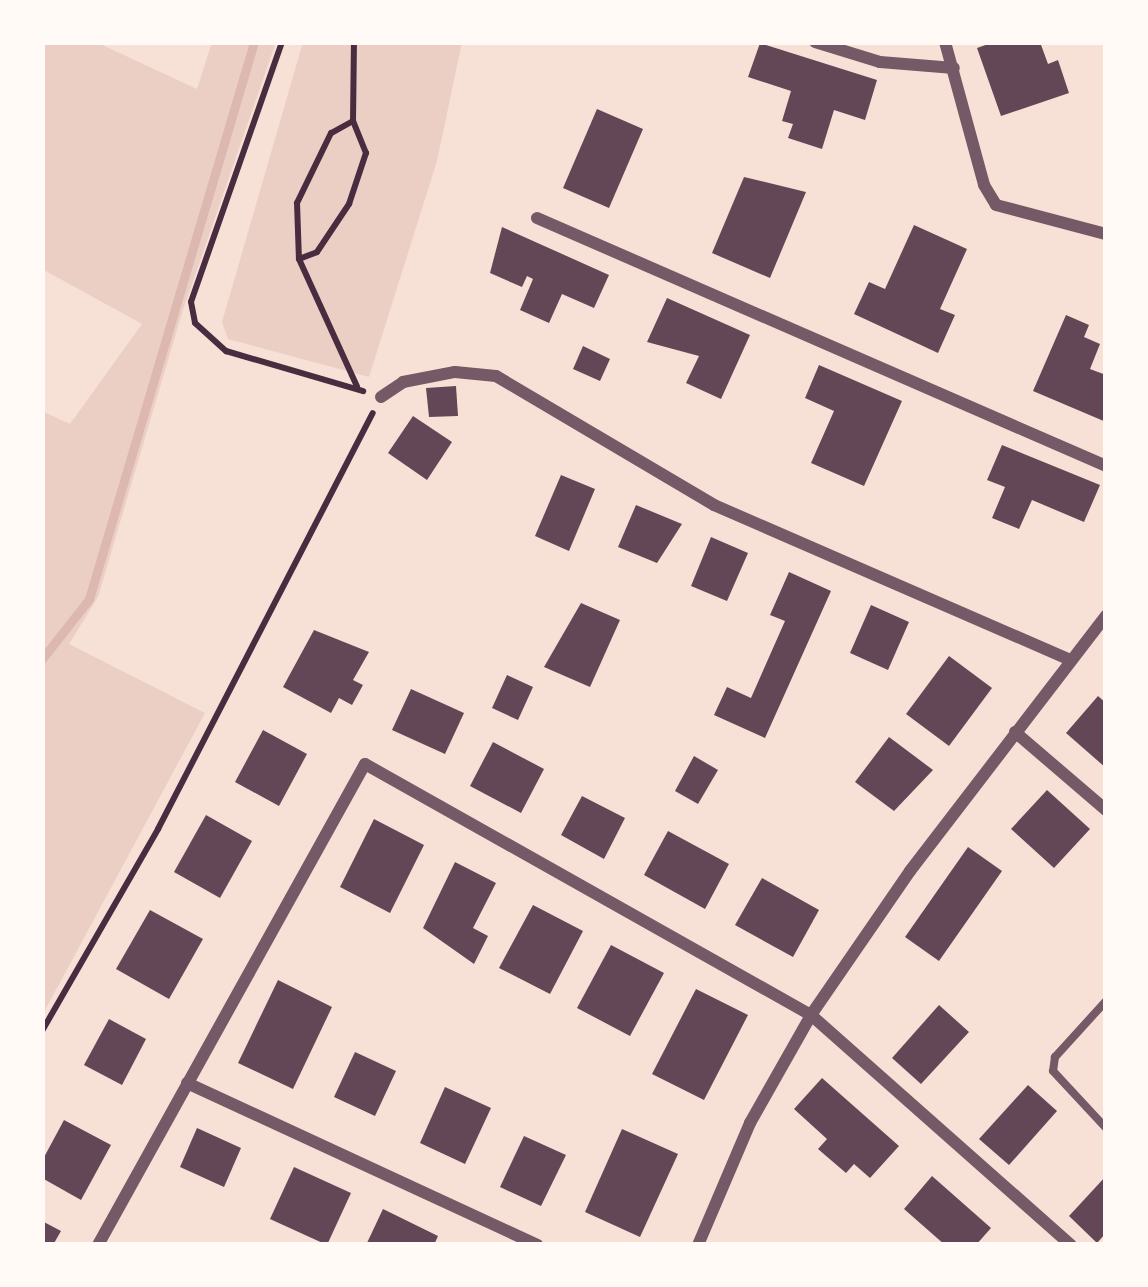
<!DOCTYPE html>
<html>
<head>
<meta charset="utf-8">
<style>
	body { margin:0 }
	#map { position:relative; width:1148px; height:1287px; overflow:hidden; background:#f7e1d7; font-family:Signika,sans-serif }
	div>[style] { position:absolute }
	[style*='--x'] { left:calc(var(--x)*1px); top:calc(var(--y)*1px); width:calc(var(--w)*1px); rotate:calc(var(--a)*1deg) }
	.green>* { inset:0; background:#ebcfc5 }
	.stream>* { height:9px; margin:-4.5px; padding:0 4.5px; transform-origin:4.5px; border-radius:4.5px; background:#dcb8b0 }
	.building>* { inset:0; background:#644757 }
	.path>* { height:6px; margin:-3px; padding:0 3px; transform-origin:3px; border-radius:3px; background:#4a2c40 }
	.service>* { height:8px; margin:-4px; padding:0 4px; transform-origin:4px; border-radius:4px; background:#755966 }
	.minor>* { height:12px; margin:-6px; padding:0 6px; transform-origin:6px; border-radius:6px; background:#755966 }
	span { translate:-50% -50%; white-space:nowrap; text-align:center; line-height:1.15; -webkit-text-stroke:12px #fffaf5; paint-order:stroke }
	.frame { position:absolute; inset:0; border:45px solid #fffaf5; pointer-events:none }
</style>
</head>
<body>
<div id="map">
	<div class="green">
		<div style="clip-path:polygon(42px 42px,96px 42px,197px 89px,212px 42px,276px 42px,182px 313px,98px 597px,69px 644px,205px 713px,42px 1016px,42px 411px,70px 424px,142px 324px,42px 269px)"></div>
		<div style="clip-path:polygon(303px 42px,462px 42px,437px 161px,369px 377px,228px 339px,222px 322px)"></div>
	</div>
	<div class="stream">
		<div style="--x:42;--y:659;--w:76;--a:-51.9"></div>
		<div style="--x:89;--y:599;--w:581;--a:-73.5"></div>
	</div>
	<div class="building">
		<div style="clip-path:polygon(994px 42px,1040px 42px,1048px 64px,1058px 60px,1069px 93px,1001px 116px,977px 48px)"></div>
		<div style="clip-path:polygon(760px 43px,877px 80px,865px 120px,834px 110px,822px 149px,788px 138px,793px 124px,782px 121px,791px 91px,748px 77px)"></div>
		<div style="clip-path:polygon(597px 109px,643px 129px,609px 208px,563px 188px)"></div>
		<div style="clip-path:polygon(744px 177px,806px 192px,770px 278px,712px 253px)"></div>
		<div style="clip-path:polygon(914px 225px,967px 249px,940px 309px,955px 315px,938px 353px,854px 314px,869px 282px,885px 289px)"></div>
		<div style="clip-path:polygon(502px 227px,609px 275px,594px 308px,562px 294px,549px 323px,520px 310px,533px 279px,527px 276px,522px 287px,490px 273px)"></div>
		<div style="clip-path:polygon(667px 298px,750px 335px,721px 399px,686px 383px,699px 356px,647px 342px)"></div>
		<div style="clip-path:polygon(1066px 315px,1089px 325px,1084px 337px,1100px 344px,1090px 369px,1106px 375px,1106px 422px,1033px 391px)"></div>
		<div style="clip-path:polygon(583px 346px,610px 359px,600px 381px,573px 369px)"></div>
		<div style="clip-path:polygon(819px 365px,902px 401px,864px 486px,811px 463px,834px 411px,805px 398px)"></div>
		<div style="clip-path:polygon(456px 386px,458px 416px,429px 417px,426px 388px)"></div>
		<div style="clip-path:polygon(413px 416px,452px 442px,427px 480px,388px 453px)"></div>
		<div style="clip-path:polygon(1002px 445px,1100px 485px,1084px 522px,1032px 500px,1019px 529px,992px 518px,1005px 487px,987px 480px)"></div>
		<div style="clip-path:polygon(561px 475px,595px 489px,569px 551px,535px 536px)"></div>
		<div style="clip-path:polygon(636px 505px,682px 524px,657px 563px,618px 547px)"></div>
		<div style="clip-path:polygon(711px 537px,748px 553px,727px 601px,691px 586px)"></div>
		<div style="clip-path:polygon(789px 572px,831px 591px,765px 738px,714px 715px,727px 687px,751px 698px,785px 621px,770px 615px)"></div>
		<div style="clip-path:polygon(581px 603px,620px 620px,590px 687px,544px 667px)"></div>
		<div style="clip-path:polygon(871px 605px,909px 622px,888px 670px,850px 653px)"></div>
		<div style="clip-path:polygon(314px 630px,369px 652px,353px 680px,363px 685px,352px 705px,339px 698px,331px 713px,283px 687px)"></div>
		<div style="clip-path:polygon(949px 656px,992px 688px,949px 746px,906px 714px)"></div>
		<div style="clip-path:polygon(507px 675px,533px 687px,518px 720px,492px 708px)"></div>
		<div style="clip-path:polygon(411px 689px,464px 713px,445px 754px,392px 730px)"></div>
		<div style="clip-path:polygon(1098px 696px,1106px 703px,1106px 768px,1066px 733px)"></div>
		<div style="clip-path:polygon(263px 730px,307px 754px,279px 806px,235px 782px)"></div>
		<div style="clip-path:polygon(889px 737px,933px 770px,894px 811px,855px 782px)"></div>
		<div style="clip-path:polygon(493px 742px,544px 769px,521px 813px,470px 786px)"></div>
		<div style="clip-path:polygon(694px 756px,718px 770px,698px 804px,675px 791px)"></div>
		<div style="clip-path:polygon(1047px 790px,1090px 829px,1054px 868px,1011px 829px)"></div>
		<div style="clip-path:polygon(582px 796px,625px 818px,604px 859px,561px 835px)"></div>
		<div style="clip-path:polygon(206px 815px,252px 841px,220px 898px,174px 872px)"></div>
		<div style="clip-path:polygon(374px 819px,424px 845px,390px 913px,340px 887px)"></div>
		<div style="clip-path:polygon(668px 831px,729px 864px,705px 909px,644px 875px)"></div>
		<div style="clip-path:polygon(968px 847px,1002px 871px,939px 961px,905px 937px)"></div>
		<div style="clip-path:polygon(455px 862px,496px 883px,473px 928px,488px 936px,474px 964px,423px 928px)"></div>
		<div style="clip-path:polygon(762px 878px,819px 910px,793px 957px,735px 925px)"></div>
		<div style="clip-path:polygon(533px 905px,583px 931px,550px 994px,499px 968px)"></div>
		<div style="clip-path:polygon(150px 910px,203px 939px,169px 999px,116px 969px)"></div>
		<div style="clip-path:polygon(611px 945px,664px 973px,630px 1036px,577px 1008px)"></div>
		<div style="clip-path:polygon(278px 980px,332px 1007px,293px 1089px,238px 1063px)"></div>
		<div style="clip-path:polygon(696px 989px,748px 1015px,704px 1100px,652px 1074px)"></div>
		<div style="clip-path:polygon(939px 1005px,969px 1032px,921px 1084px,892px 1058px)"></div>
		<div style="clip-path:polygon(109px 1019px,146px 1039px,122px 1085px,84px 1065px)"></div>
		<div style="clip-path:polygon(355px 1052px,396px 1071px,375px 1116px,334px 1097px)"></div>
		<div style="clip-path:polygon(822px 1078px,899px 1146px,870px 1178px,854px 1164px,846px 1173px,818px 1149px,827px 1139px,794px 1109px)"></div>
		<div style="clip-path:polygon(1028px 1085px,1057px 1111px,1009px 1165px,979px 1139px)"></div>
		<div style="clip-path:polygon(445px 1087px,491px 1108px,465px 1164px,420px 1143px)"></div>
		<div style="clip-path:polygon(64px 1120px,111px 1145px,81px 1200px,42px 1178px,42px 1161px)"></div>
		<div style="clip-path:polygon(197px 1128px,241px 1148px,224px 1187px,180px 1167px)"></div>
		<div style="clip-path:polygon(622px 1129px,678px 1154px,640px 1237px,585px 1212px)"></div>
		<div style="clip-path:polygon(524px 1136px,566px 1155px,541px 1206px,500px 1187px)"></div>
		<div style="clip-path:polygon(294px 1167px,351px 1193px,327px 1245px,270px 1219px)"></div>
		<div style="clip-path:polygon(932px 1176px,991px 1228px,976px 1245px,945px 1245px,904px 1209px)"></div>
		<div style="clip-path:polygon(1106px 1176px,1106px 1233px,1097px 1243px,1069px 1216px)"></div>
		<div style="clip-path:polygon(383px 1209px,438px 1236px,434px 1245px,366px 1245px)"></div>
		<div style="clip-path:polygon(42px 1221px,61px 1231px,53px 1245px,42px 1245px)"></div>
	</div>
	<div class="path">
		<div style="--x:282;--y:42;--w:275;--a:109.3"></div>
		<div style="--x:191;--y:302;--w:21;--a:79"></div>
		<div style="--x:195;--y:323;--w:42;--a:42.1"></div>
		<div style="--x:226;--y:351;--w:143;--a:16.3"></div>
		<div style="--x:353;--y:121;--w:79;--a:-89.3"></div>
		<div style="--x:299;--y:259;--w:19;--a:-21"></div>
		<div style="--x:317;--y:252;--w:58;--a:-56.3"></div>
		<div style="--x:349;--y:204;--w:54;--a:-71.6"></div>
		<div style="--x:366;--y:153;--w:35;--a:-112"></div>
		<div style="--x:353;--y:121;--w:25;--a:151"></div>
		<div style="--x:331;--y:133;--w:78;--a:115.9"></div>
		<div style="--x:297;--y:203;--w:56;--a:88"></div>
		<div style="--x:299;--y:259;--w:140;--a:65.5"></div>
		<div style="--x:42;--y:1031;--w:233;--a:-60.1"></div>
		<div style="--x:158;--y:829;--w:468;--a:-62.7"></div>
	</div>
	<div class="service">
		<div style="--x:1106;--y:1001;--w:76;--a:132.3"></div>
		<div style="--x:1055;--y:1057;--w:14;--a:98"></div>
		<div style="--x:1053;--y:1071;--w:78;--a:47.1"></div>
	</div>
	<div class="minor">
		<div style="--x:815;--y:42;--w:68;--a:17.1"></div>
		<div style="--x:880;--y:62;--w:74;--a:4.6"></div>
		<div style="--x:945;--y:42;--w:148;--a:74.7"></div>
		<div style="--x:984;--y:185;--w:23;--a:59"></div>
		<div style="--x:996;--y:205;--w:114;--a:14.8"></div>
		<div style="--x:537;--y:218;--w:621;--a:23.55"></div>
		<div style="--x:381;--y:397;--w:27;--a:-34"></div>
		<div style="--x:403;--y:382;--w:53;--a:-10.9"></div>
		<div style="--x:455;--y:372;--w:41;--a:5.6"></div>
		<div style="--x:496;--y:376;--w:253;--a:30.6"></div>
		<div style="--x:714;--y:505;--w:388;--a:23.5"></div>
		<div style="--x:1015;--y:732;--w:120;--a:40.6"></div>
		<div style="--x:187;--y:1083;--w:386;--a:24.8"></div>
		<div style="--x:98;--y:1245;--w:550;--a:-60.97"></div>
		<div style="--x:365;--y:764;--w:512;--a:29.37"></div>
		<div style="--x:811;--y:1015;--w:347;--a:41.5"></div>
		<div style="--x:698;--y:1245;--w:133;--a:-66.9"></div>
		<div style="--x:750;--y:1123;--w:124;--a:-60.5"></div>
		<div style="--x:811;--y:1015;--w:175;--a:-55.5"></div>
		<div style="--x:910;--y:871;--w:322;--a:-52.5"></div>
	</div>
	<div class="frame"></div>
</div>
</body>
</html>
